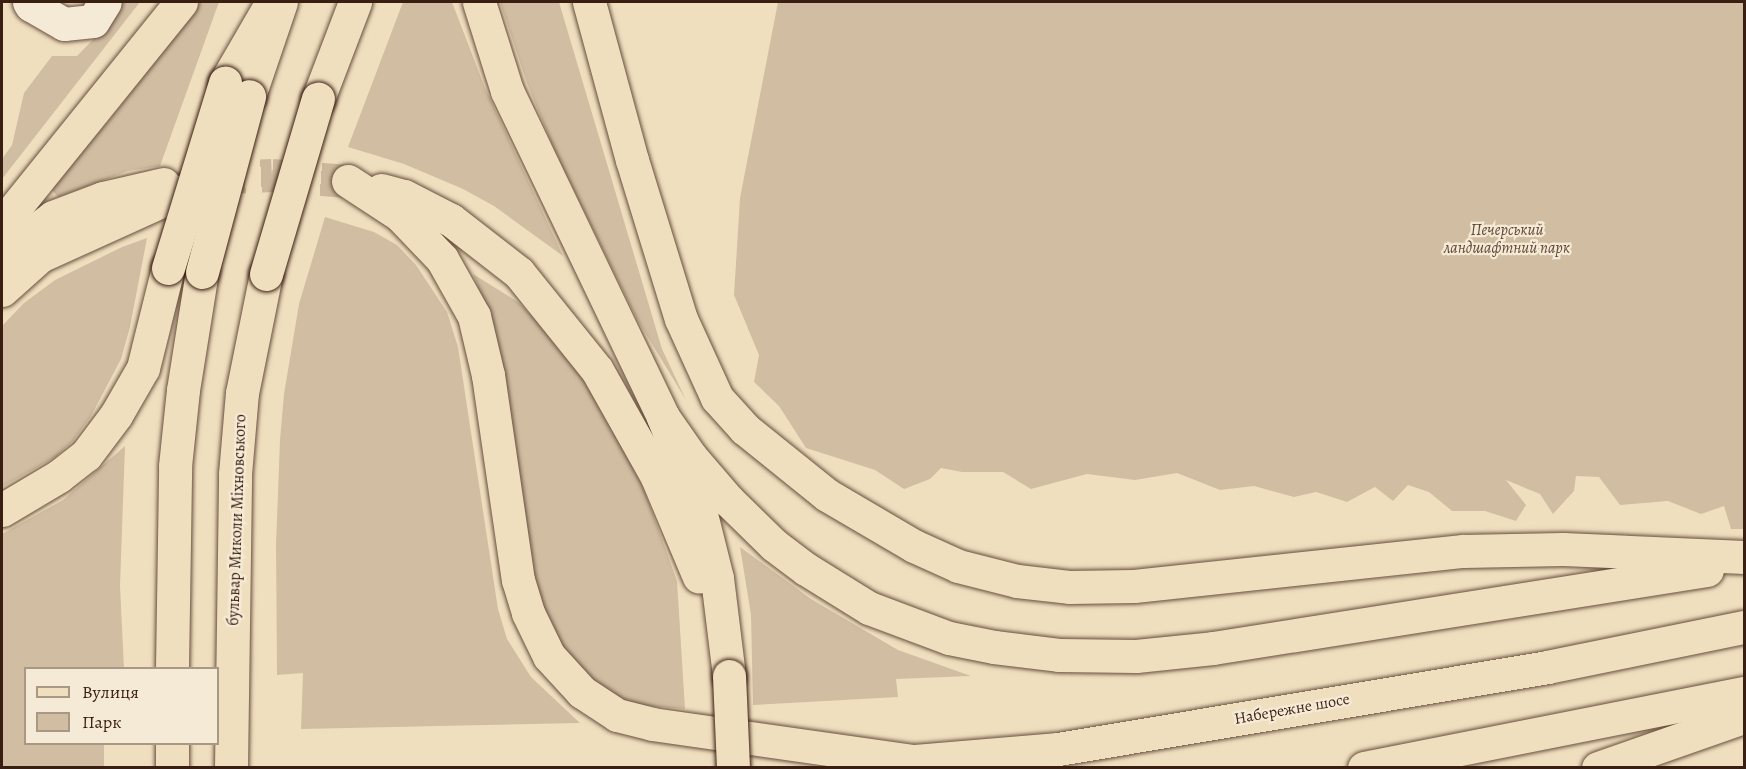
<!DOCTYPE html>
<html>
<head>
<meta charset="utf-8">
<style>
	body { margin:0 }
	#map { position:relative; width:1746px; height:769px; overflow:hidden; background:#f0dfbf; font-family:Alegreya,serif }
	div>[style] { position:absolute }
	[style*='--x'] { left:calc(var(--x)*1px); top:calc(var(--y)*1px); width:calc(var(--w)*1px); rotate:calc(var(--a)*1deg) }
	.green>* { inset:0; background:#d1bea2 }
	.major-tunnel>* { height:33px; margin-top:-16.5px; transform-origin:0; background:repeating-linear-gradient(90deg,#cbb89c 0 33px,transparent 0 49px) }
	.roads { filter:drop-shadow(0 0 2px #674e3d) drop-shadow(0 0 2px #674e3d) }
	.minor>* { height:33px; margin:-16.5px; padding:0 16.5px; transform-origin:16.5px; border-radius:16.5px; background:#f5ead5 }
	.major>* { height:33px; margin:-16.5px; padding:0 16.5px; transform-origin:16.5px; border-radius:16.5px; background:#f0dfbf }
	.highway>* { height:33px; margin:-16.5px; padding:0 16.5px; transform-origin:16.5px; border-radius:16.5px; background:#f0dfbf }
	.bridges { filter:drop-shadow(0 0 2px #391e12) drop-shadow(0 0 2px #391e12) }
	.major-bridge>* { height:33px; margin:-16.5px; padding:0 16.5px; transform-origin:16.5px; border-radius:16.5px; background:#f0dfbf }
	.highway-bridge>* { height:33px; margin:-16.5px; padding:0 16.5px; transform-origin:16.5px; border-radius:16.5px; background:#f0dfbf }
	span { translate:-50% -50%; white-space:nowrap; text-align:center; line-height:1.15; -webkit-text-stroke:4.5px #f5ead5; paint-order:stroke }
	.park-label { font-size:16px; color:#5f4636; font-style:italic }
	.street-label { font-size:16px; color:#391e12 }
	.frame { position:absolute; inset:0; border:3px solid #391e12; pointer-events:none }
	.legend { position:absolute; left:24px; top:667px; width:195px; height:78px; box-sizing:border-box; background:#f5ead5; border:2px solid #aa9887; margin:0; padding:8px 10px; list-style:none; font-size:18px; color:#391e12 }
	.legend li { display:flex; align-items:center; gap:12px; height:30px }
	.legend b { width:30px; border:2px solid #aa9887 }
</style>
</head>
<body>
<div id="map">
	<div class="green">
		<div style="clip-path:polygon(122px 2px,140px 2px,2px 179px,2px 159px,12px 145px,24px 93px,52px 56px,77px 56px,113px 19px)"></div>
		<div style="clip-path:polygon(201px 2px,219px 2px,160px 166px,128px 171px,58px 197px,51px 189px,110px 119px)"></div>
		<div style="clip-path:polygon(403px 2px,452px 2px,485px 88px,563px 256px,494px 206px,463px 189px,404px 164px,348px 147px)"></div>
		<div style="clip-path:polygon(500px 2px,559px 2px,662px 349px,686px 400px,638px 321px,554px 149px,527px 83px)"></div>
		<div style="clip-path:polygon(778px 2px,1744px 2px,1744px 529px,1731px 529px,1724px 506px,1701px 514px,1668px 501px,1620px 505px,1599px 477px,1576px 476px,1574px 491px,1553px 514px,1540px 494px,1506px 480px,1526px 505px,1516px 521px,1485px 511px,1452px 511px,1429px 492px,1408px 485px,1393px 501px,1375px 487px,1347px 502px,1316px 492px,1294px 497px,1254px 486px,1220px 490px,1177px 473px,1135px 480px,1087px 474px,1031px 489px,1003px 472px,962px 472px,941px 468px,930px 479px,904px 489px,875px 470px,806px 448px,779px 406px,754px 382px,759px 355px,734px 295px,740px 198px)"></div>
		<div style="clip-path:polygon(325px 217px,374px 232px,397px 245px,416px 265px,447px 312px,458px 347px,498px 609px,507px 639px,531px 677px,580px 723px,301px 729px,303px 673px,277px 675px,276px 544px,280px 440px,284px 394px,299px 304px)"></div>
		<div style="clip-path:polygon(147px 238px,130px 327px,121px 359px,91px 416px,73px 441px,55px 457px,2px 487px,2px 326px,24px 303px,55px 280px,122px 247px)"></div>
		<div style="clip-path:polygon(473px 274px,518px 302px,567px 352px,625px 446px,646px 495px,677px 581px,685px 709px,648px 706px,616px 698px,573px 666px,540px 611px,486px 307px)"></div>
		<div style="clip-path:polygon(125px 446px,120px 586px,124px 668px,26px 668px,26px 744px,104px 744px,104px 767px,2px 767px,2px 534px,63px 500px)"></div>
		<div style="clip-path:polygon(740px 547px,811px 599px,898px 650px,971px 676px,896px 679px,898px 697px,753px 705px,751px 615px)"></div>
	</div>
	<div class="major-tunnel">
		<div style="--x:212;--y:178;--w:60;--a:-2.9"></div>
		<div style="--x:272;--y:175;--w:76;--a:4.5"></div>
	</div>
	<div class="roads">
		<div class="minor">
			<div style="--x:29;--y:2;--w:4;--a:56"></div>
			<div style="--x:31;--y:5;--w:38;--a:30"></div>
			<div style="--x:64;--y:24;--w:29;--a:-6"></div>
			<div style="--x:93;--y:21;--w:22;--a:-58"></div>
		</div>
		<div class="major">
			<div style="--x:479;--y:2;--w:93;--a:72.5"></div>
			<div style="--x:507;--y:91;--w:361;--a:64.4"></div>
			<div style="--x:663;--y:417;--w:104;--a:68.6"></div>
			<div style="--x:701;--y:514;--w:66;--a:76"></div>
			<div style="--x:717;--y:578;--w:99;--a:83"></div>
			<div style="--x:589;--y:2;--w:164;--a:74.8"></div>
			<div style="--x:632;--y:160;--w:166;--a:72.9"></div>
			<div style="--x:681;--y:319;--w:87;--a:65.5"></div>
			<div style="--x:717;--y:398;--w:42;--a:47.9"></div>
			<div style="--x:745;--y:429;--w:105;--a:38.8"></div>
			<div style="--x:827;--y:495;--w:101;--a:30.4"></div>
			<div style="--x:914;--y:546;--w:48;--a:24.4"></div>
			<div style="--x:958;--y:566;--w:61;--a:14.3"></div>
			<div style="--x:1017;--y:581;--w:52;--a:6.6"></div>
			<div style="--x:1069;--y:587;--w:65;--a:-0.9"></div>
			<div style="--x:1134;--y:586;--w:331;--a:-6.1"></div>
			<div style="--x:1463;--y:551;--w:100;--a:-1.1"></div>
			<div style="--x:1563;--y:549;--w:181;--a:2.5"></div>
			<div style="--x:225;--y:83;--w:94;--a:-59.9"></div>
			<div style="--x:348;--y:181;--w:62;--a:33.2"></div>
			<div style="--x:400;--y:215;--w:61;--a:46.3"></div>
			<div style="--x:442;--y:259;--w:65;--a:60.7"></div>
			<div style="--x:474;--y:316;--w:61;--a:76.7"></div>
			<div style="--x:488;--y:375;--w:207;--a:81.7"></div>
			<div style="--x:518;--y:580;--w:34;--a:73"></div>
			<div style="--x:528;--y:613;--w:48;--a:64"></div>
			<div style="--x:549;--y:656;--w:49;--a:47.5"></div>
			<div style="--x:582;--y:692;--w:42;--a:33.3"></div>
			<div style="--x:617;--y:715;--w:36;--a:14"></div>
			<div style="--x:652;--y:724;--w:262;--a:8.1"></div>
			<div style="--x:381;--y:190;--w:24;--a:15"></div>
			<div style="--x:404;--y:196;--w:53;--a:27.1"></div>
			<div style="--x:451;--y:220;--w:86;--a:37.9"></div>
			<div style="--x:519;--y:273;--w:124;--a:51.2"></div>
			<div style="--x:597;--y:370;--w:123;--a:60.7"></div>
			<div style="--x:657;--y:477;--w:108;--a:67.2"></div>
			<div style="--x:2;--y:224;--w:285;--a:-51.1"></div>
			<div style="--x:2;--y:256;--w:64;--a:-37.4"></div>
			<div style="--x:53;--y:217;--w:53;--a:-20.8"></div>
			<div style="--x:103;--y:198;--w:62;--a:-13.1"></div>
			<div style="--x:2;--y:290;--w:51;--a:-41.8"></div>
			<div style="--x:40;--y:256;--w:189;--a:-24.4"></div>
			<div style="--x:663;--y:417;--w:49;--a:55"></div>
			<div style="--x:691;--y:457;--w:57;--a:49.3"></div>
			<div style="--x:728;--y:500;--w:64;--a:44.4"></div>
			<div style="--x:774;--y:545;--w:40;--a:37"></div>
			<div style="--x:806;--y:569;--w:74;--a:31.8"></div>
			<div style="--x:869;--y:608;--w:85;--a:20.6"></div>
			<div style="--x:949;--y:638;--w:46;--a:11.3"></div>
			<div style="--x:994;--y:647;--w:65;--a:7"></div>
			<div style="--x:1059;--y:655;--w:77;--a:0.7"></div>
			<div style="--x:1136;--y:656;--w:77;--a:-5.9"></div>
			<div style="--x:1213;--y:648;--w:500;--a:-8.97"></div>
			<div style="--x:2;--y:510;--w:66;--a:-30.8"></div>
			<div style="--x:59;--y:476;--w:34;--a:-38"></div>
			<div style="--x:86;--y:455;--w:50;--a:-53.1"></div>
			<div style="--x:116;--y:415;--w:54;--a:-60.1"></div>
			<div style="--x:143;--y:368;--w:103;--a:-76"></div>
			<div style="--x:891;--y:763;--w:168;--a:-4.8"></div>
			<div style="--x:1058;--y:749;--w:496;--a:-9.5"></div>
			<div style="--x:1547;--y:667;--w:201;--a:-11.5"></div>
			<div style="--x:1364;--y:768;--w:387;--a:-11.2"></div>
			<div style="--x:1598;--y:768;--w:155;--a:-19.3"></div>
		</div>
		<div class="highway">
			<div style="--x:249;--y:96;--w:99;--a:-71.2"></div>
			<div style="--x:318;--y:99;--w:104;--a:-69.1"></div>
			<div style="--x:172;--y:668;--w:202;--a:-89.1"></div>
			<div style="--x:175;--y:466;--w:76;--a:-84"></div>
			<div style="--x:183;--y:390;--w:120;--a:-80.9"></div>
			<div style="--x:172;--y:744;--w:24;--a:90"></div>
			<div style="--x:231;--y:768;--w:294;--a:-89.2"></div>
			<div style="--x:235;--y:474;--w:81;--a:-85.1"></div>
			<div style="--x:242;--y:393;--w:121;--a:-78.6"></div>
		</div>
	</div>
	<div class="bridges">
		<div class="major-bridge">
			<div style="--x:168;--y:268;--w:194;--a:-72.9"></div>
			<div style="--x:729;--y:676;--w:92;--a:87.5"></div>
		</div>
		<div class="highway-bridge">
			<div style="--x:202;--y:272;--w:182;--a:-75"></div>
			<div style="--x:266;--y:274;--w:183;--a:-73.5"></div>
		</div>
	</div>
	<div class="park-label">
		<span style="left:1507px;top:239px">Печерський<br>ландшафтний парк</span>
	</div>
	<div class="street-label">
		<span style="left:237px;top:520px;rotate:-88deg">бульвар Миколи Міхновського</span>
		<span style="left:1292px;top:709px;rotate:-10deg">Набережне шосе</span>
	</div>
	<div class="frame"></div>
	<ul class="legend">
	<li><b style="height:8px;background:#f0dfbf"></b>Вулиця</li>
	<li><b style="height:16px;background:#d1bea2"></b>Парк</li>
	</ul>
</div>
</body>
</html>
